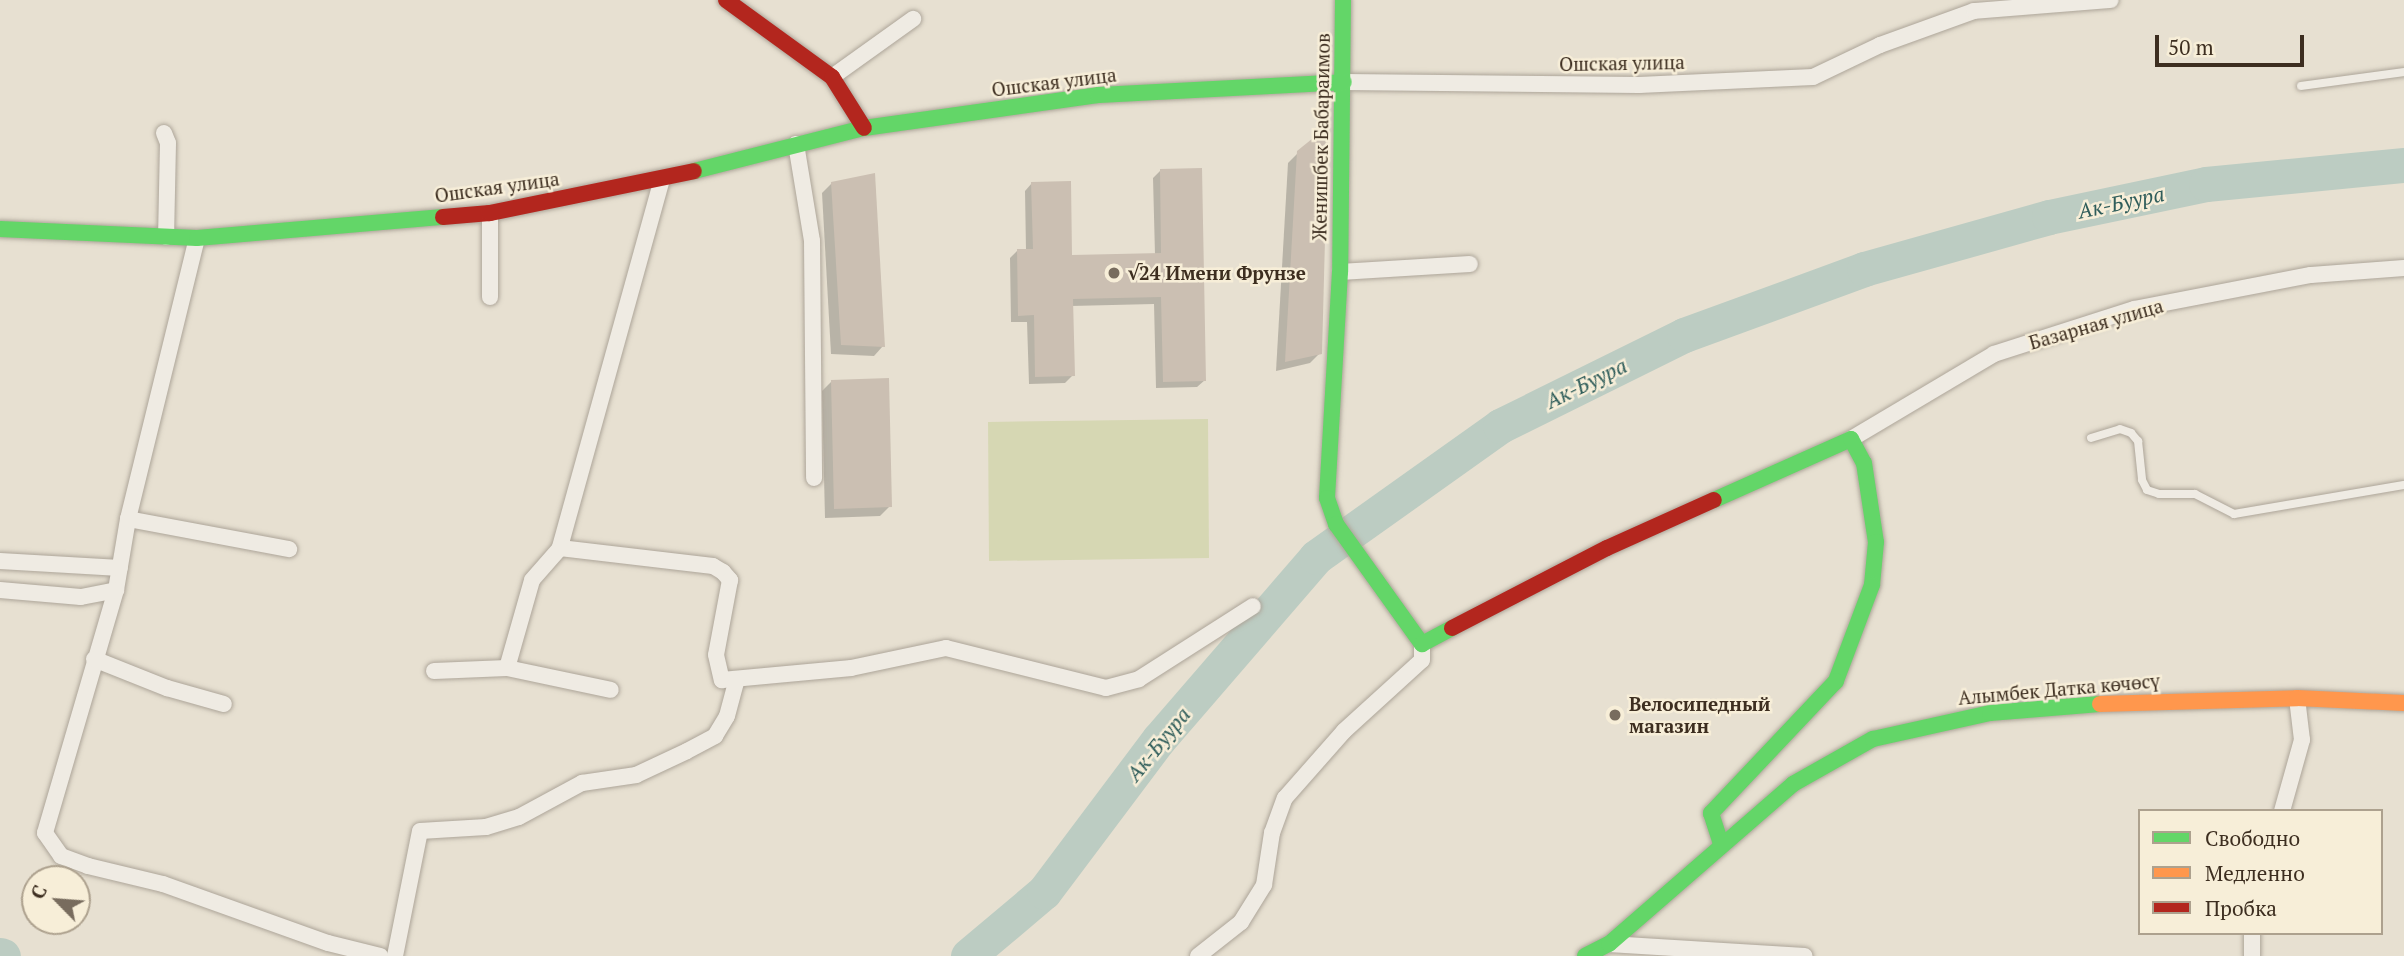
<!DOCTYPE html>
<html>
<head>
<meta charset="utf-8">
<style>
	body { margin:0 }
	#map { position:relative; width:2404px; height:956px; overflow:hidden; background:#e7e0d1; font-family:"PT Serif",serif }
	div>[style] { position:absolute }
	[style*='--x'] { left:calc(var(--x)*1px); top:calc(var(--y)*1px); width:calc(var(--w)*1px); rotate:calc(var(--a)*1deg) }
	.green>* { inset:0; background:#d6d7b3 }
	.shadow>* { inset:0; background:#0003 }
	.river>* { height:35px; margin:-17.5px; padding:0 17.5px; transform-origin:17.5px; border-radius:17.5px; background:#bcccc2 }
	.building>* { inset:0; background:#cbbfb2 }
	.roads { filter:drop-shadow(0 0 2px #ada599) drop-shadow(0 0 2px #ada599) }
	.lane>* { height:8px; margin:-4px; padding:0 4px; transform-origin:4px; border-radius:4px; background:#efebe3 }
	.street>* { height:16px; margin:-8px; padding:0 8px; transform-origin:8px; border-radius:8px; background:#efebe3 }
	.fast>* { height:16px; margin:-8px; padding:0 8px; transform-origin:8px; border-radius:8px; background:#63d668 }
	.slow>* { height:16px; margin:-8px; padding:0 8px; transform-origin:8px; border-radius:8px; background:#ff974d }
	.jam>* { height:16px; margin:-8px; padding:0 8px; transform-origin:8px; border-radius:8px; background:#b3261e }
	.dots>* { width:19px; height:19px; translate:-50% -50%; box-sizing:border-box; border:4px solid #f7eed8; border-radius:50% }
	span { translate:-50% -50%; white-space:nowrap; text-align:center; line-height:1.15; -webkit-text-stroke:5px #f7eed8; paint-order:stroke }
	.street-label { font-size:19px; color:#3d2e20 }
	.poi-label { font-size:19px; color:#3d2e20; font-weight:700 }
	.left { translate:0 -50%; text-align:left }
	.water-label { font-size:21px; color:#2f5d5a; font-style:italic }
	.legend { position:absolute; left:2138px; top:809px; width:245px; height:126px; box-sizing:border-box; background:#f7eed8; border:2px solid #ada18e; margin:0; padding:9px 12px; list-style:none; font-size:21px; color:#3d2e20 }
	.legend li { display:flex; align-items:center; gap:14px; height:35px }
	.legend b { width:35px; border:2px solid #ada18e }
	.north { position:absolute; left:21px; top:865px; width:70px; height:70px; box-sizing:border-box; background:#f7eed8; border:2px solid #ada18e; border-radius:50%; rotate:295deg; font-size:19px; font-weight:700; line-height:28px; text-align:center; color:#3d2e20 }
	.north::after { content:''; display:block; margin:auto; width:24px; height:32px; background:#786c5e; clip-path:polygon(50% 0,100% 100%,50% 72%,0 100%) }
	.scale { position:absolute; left:2155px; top:35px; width:149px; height:32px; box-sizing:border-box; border:4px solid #3d2e20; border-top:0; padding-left:9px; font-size:21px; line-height:24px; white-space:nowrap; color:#3d2e20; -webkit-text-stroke:5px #f7eed8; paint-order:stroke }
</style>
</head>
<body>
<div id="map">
	<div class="green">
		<div style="clip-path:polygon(1208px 419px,1209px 558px,989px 561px,988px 422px)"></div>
	</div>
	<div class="shadow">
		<div style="clip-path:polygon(1298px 153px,1320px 353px,1310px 363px,1276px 371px,1288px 163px)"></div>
		<div style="clip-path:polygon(1160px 171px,1205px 380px,1197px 387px,1156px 388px,1154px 304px,1071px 306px,1073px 375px,1065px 383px,1029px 384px,1027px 322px,1011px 322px,1010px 258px,1017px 251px,1026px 251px,1025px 191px,1032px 183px,1070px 257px,1155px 255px,1153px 178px)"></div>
		<div style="clip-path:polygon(832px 183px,883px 346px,874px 356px,831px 354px,822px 193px)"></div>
		<div style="clip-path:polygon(832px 381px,890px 506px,880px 516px,825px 518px,822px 391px)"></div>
	</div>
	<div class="river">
		<div style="--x:0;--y:955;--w:3;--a:18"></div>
		<div style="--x:968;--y:956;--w:99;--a:-40.1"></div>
		<div style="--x:1044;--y:892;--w:191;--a:-53.1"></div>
		<div style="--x:1159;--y:739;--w:240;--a:-49.2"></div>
		<div style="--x:1316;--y:557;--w:226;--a:-35.4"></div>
		<div style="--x:1500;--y:426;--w:205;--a:-26.3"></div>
		<div style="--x:1684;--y:335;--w:192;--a:-20.1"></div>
		<div style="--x:1864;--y:269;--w:192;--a:-15.7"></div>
		<div style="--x:2049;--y:217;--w:160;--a:-11.9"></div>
		<div style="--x:2206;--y:184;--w:199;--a:-5.5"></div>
	</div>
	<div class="building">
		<div style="clip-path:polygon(1328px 126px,1322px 354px,1285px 362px,1297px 151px)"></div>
		<div style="clip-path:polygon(1202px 168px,1206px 381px,1163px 382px,1161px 297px,1073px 299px,1075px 376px,1035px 377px,1034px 315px,1018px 316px,1017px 249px,1033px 249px,1031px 182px,1071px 181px,1072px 255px,1161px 253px,1160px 169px)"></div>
		<div style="clip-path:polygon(875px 173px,885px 347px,841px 345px,831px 182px)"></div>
		<div style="clip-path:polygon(889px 378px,892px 507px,834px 509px,831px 380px)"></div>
	</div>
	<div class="roads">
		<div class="lane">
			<div style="--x:2301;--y:86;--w:104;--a:-7.7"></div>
			<div style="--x:2091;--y:438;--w:30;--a:-17"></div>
			<div style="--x:2120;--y:429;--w:12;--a:20"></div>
			<div style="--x:2131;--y:433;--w:11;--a:49"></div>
			<div style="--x:2138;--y:441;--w:39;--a:84"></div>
			<div style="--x:2142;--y:480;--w:11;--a:63"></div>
			<div style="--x:2147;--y:490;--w:13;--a:18"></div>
			<div style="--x:2159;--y:494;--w:36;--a:0"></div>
			<div style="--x:2195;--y:494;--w:44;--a:27.1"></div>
			<div style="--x:2234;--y:514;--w:172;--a:-9.7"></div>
		</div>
		<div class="street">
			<div style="--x:832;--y:77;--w:100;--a:-35.6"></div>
			<div style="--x:1344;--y:82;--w:295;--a:0.6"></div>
			<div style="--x:1639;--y:85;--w:174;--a:-2.6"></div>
			<div style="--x:1813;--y:77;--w:74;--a:-25.5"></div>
			<div style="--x:1880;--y:45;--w:100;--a:-19.9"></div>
			<div style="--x:1974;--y:11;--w:137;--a:-4.6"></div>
			<div style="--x:164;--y:133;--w:11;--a:68"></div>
			<div style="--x:168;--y:143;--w:94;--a:91.2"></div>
			<div style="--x:796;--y:144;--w:98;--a:80.6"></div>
			<div style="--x:812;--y:241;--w:237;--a:89.5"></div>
			<div style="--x:662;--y:179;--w:383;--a:105.5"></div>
			<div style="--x:560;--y:548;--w:154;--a:6.7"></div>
			<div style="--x:713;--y:566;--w:12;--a:31"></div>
			<div style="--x:723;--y:572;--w:11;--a:49"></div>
			<div style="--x:730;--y:580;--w:76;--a:100.6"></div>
			<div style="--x:716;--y:655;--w:26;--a:77"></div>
			<div style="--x:722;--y:680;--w:130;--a:-5.3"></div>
			<div style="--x:851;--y:668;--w:97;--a:-11.9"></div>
			<div style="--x:946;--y:648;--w:165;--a:14"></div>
			<div style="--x:1106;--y:688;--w:34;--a:-15"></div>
			<div style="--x:1139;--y:679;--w:135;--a:-32.6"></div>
			<div style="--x:490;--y:213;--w:84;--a:90"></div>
			<div style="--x:197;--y:238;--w:289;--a:103.8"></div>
			<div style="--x:128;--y:519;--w:72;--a:99.6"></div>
			<div style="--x:116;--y:590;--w:253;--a:106.3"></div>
			<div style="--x:45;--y:833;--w:28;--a:55"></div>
			<div style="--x:61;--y:856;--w:29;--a:20"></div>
			<div style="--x:88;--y:866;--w:77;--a:13.5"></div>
			<div style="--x:163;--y:884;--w:175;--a:19.7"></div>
			<div style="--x:328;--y:943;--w:54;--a:14"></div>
			<div style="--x:1340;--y:272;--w:130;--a:-3.5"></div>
			<div style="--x:1851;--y:439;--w:166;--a:-30.7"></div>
			<div style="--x:1994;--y:354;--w:147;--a:-17.8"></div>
			<div style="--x:2134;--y:309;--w:180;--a:-10.9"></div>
			<div style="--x:2311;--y:275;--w:93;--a:-4.3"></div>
			<div style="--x:128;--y:519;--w:164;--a:10.6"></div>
			<div style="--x:0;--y:561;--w:120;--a:3.3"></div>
			<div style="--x:0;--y:590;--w:81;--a:4.9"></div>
			<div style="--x:81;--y:597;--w:36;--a:-11"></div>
			<div style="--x:94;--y:659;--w:79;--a:21.7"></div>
			<div style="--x:167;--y:688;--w:59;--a:15.7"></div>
			<div style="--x:507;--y:668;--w:91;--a:-74.1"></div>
			<div style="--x:532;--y:580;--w:43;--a:-48.8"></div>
			<div style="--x:434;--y:671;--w:73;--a:-2.4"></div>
			<div style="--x:507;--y:668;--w:106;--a:11.9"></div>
			<div style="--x:2282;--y:811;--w:74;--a:-74.3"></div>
			<div style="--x:2302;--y:740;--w:42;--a:-96.8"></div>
			<div style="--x:1609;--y:944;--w:196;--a:3.5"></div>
			<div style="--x:395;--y:956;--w:127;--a:-78.7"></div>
			<div style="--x:420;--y:831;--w:66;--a:-3.5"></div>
			<div style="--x:486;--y:827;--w:34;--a:-17"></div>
			<div style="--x:519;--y:817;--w:72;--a:-28.4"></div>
			<div style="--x:582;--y:783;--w:55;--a:-8.4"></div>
			<div style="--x:636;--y:775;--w:56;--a:-25.2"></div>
			<div style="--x:687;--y:751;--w:32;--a:-28"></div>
			<div style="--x:715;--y:736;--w:23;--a:-59"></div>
			<div style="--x:727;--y:716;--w:38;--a:-75"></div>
			<div style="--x:1198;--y:956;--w:55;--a:-38.3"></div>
			<div style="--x:1241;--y:922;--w:44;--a:-58.1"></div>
			<div style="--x:1264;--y:885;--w:53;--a:-81.3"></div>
			<div style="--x:1272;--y:833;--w:37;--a:-70"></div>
			<div style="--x:1285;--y:798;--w:89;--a:-48.6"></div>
			<div style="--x:1344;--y:731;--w:105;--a:-42.3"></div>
			<div style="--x:1422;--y:660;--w:16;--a:-90"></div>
			<div style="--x:2252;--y:956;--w:23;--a:-90"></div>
		</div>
		<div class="fast">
			<div style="--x:1343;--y:0;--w:272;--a:90.6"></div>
			<div style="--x:1340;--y:272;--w:226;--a:93.3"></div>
			<div style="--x:1327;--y:498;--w:28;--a:71"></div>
			<div style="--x:1336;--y:524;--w:148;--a:54.4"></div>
			<div style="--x:1422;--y:644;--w:34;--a:-28"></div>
			<div style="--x:694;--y:171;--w:175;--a:-14.2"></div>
			<div style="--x:864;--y:128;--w:236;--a:-8"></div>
			<div style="--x:1098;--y:95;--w:246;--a:-3"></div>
			<div style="--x:0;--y:229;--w:197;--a:2.6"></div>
			<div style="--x:197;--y:238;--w:247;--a:-4.9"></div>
			<div style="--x:1714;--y:500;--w:150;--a:-24"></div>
			<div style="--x:1851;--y:439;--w:27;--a:62"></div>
			<div style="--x:1864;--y:463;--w:80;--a:81.4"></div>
			<div style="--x:1876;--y:542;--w:43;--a:95.3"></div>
			<div style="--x:1872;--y:585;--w:103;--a:110.6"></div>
			<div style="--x:1836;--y:681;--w:182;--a:133.4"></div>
			<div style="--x:1711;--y:813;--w:32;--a:72"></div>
			<div style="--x:1585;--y:956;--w:27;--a:-27"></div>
			<div style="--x:1609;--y:944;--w:244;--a:-41"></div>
			<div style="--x:1793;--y:784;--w:92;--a:-29.4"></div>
			<div style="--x:1873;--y:739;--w:120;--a:-12.5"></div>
			<div style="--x:1990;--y:713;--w:110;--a:-4.7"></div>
		</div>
		<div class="slow">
			<div style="--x:2100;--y:704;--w:197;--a:-1.7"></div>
			<div style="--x:2297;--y:698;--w:107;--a:2.7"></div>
		</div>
		<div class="jam">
			<div style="--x:726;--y:0;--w:131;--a:36"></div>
			<div style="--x:832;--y:77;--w:60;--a:57.9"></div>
			<div style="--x:443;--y:217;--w:47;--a:-4.9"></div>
			<div style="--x:490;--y:213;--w:208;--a:-11.6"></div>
			<div style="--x:1452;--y:628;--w:174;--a:-27.3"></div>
			<div style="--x:1607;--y:548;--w:117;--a:-24.2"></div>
		</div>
	</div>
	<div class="dots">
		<div style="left:1114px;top:273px;background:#786c5e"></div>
		<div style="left:1615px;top:715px;background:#786c5e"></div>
	</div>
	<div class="street-label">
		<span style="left:1622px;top:63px;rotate:-1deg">Ошская улица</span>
		<span style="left:1054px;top:82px;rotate:-7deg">Ошская улица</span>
		<span style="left:1321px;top:137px;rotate:-89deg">Женишбек Бабараимов</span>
		<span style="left:497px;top:187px;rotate:-8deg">Ошская улица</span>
		<span style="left:2096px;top:324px;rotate:-16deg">Базарная улица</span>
		<span style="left:2059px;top:689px;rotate:-5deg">Алымбек Датка көчөсү</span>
	</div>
	<div class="poi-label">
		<span class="left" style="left:1128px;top:273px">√24 Имени Фрунзе</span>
		<span class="left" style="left:1629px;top:715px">Велосипедный<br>магазин</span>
	</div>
	<div class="water-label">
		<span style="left:2121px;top:202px;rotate:-12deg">Ак-Буура</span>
		<span style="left:1586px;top:383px;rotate:-26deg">Ак-Буура</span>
		<span style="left:1158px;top:744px;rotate:-51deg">Ак-Буура</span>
	</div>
	<ul class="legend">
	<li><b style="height:9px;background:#63d668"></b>Свободно</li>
	<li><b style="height:9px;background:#ff974d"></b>Медленно</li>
	<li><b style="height:9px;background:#b3261e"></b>Пробка</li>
	</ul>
	<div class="north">С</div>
	<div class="scale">50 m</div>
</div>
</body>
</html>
